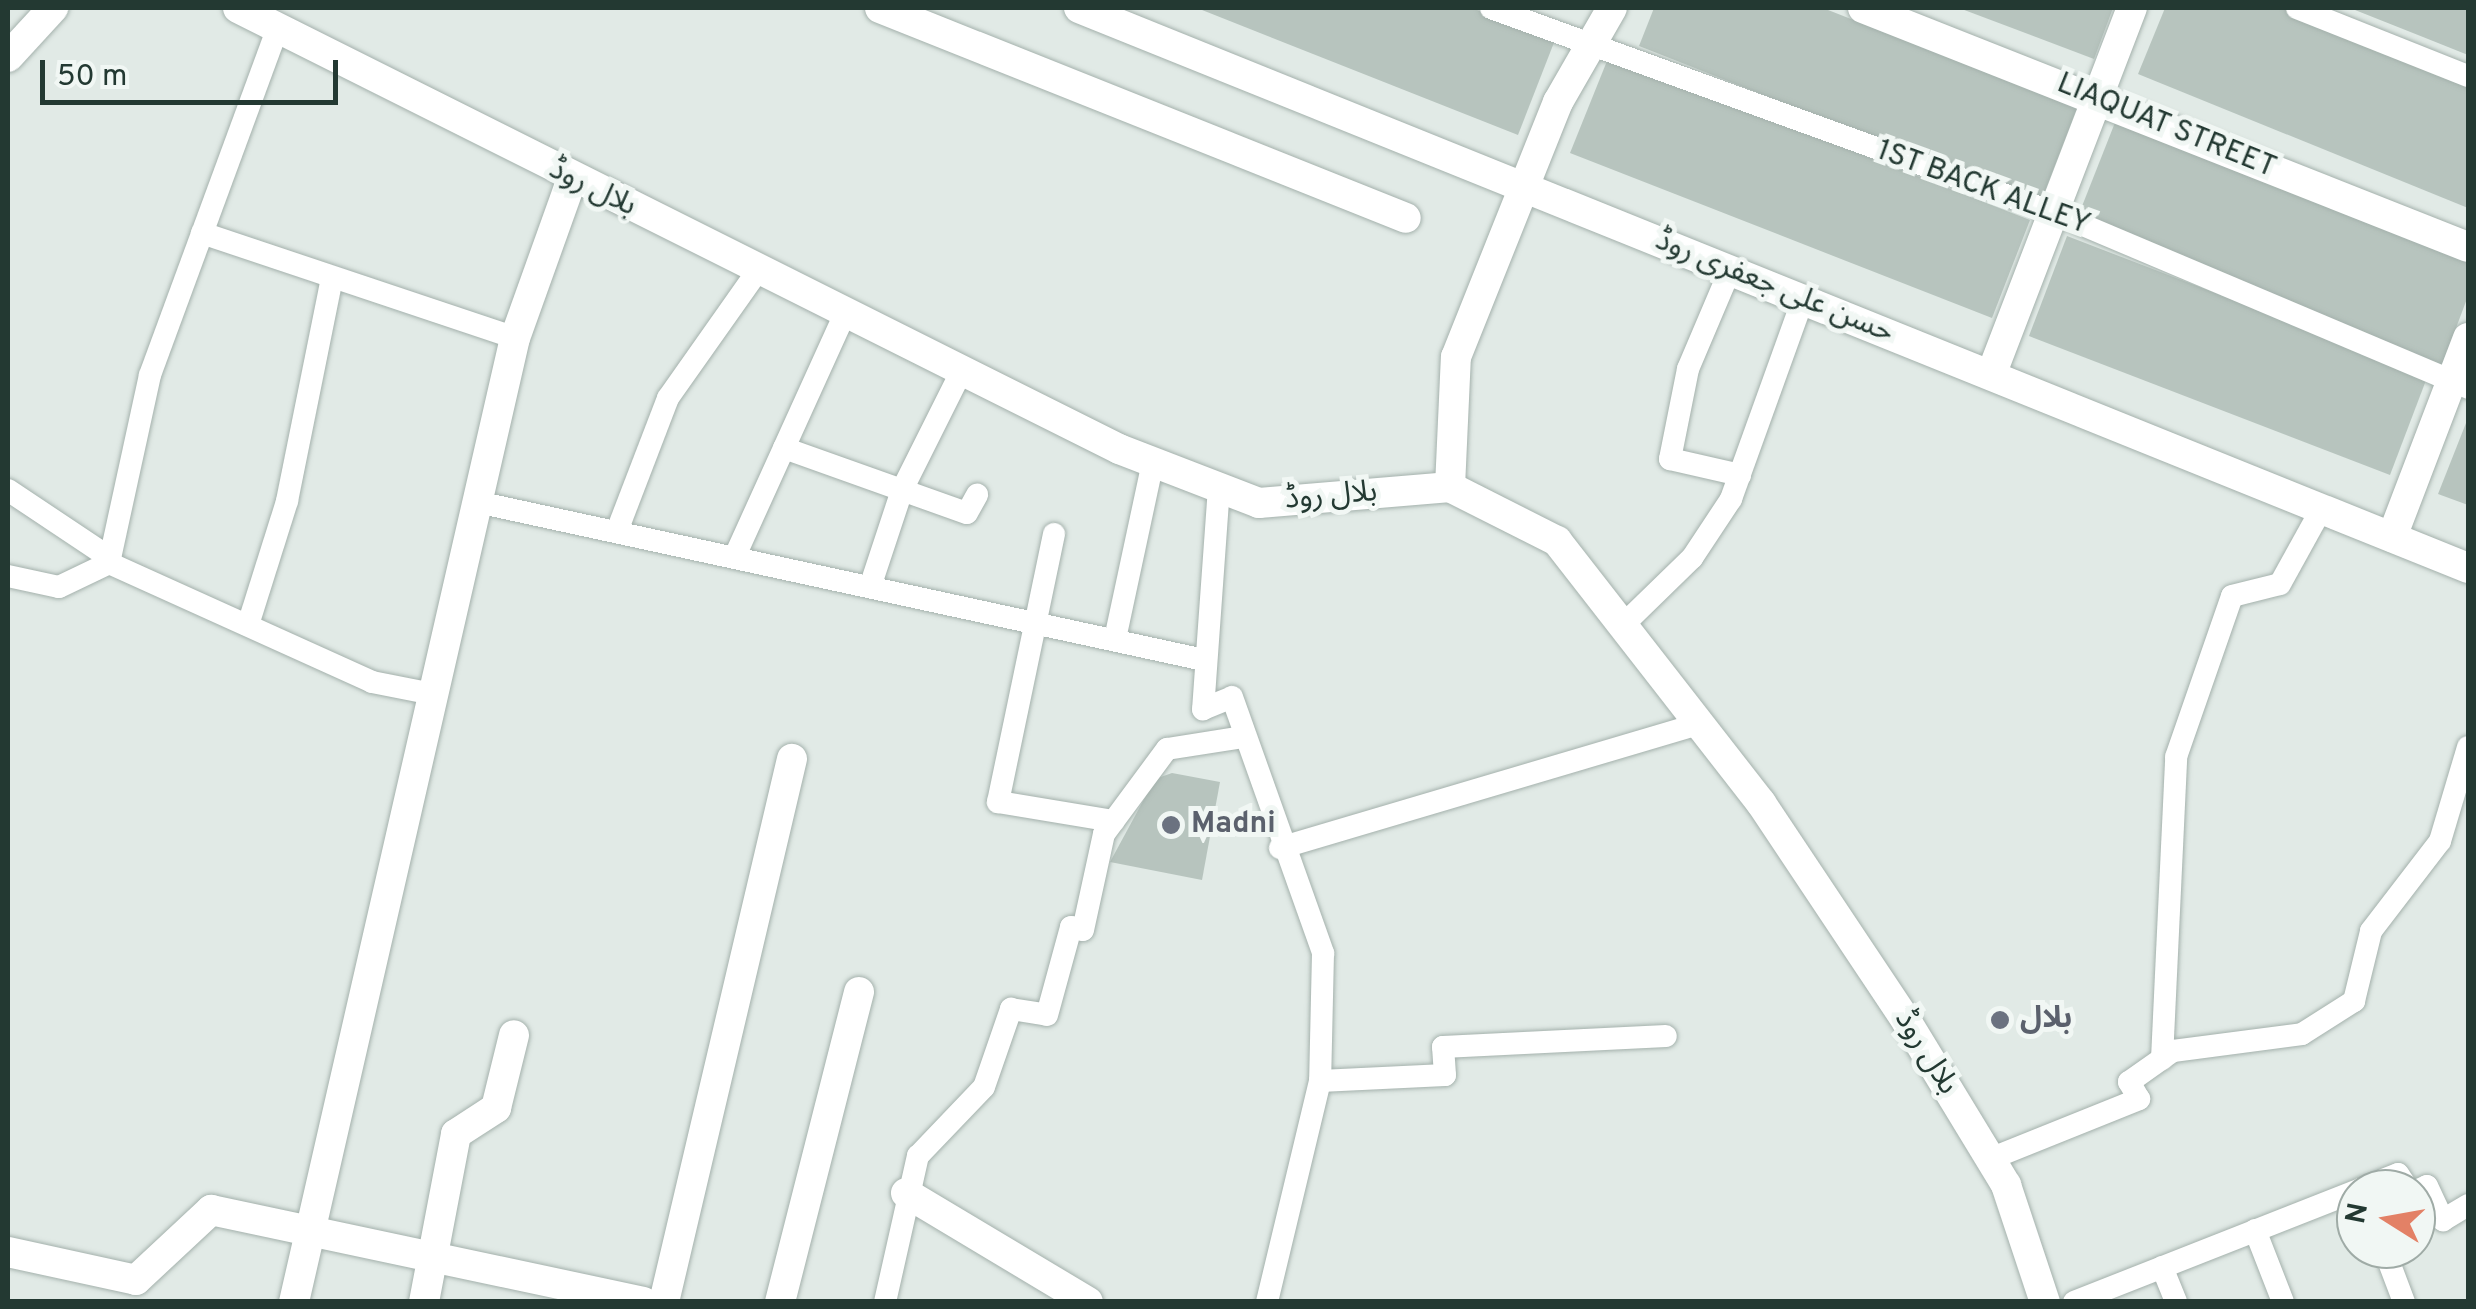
<!DOCTYPE html>
<html>
<head>
<meta charset="utf-8">
<style>
	body { margin:0 }
	#map { position:relative; width:2476px; height:1309px; overflow:hidden; background:#e1eae6; font-family:Overpass,"Noto Sans Arabic",sans-serif }
	div>[style] { position:absolute }
	[style*='--x'] { left:calc(var(--x)*1px); top:calc(var(--y)*1px); width:calc(var(--w)*1px); rotate:calc(var(--a)*1deg) }
	.building>* { inset:0; background:#b7c4be }
	.roads { filter:drop-shadow(0 0 2px #a4b1ac) drop-shadow(0 0 2px #a4b1ac) }
	.lane>* { height:22px; margin:-11px; padding:0 11px; transform-origin:11px; border-radius:11px; background:#fff }
	.street>* { height:30px; margin:-15px; padding:0 15px; transform-origin:15px; border-radius:15px; background:#fff }
	.dots>* { width:28px; height:28px; translate:-50% -50%; box-sizing:border-box; border:5px solid #f1f7f4; border-radius:50% }
	span { translate:-50% -50%; white-space:nowrap; text-align:center; line-height:1.15; -webkit-text-stroke:10px #f1f7f4; paint-order:stroke }
	.street-label { font-size:30px; color:#233932 }
	.worship-label { font-size:30px; color:#5b616d; font-weight:700 }
	.left { translate:0 -50%; text-align:left }
	.frame { position:absolute; inset:0; border:10px solid #233932; pointer-events:none }
	.north { position:absolute; left:2336px; top:1169px; width:100px; height:100px; box-sizing:border-box; background:#f1f7f4; border:2px solid #9faba6; border-radius:50%; rotate:281deg; font-size:28px; font-weight:700; line-height:40px; text-align:center; color:#233932 }
	.north::after { content:''; display:block; margin:auto; width:35px; height:45px; background:#e38166; clip-path:polygon(50% 0,100% 100%,50% 72%,0 100%) }
	.scale { position:absolute; left:40px; top:60px; width:298px; height:45px; box-sizing:border-box; border:5px solid #233932; border-top:0; padding-left:12px; font-size:30px; line-height:35px; white-space:nowrap; color:#233932; -webkit-text-stroke:8px #f1f7f4; paint-order:stroke }
</style>
</head>
<body>
<div id="map">
	<div class="building">
		<div style="clip-path:polygon(1197px 8px,1472px 8px,1555px 40px,1518px 135px)"></div>
		<div style="clip-path:polygon(1654px 8px,1823px 8px,2077px 108px,2040px 204px,1639px 46px)"></div>
		<div style="clip-path:polygon(1959px 8px,2113px 8px,2094px 59px)"></div>
		<div style="clip-path:polygon(2165px 8px,2285px 8px,2468px 82px,2468px 208px,2138px 74px)"></div>
		<div style="clip-path:polygon(2350px 8px,2468px 8px,2468px 55px,2423px 37px)"></div>
		<div style="clip-path:polygon(1609px 56px,2030px 220px,1992px 318px,1570px 153px)"></div>
		<div style="clip-path:polygon(2116px 120px,2468px 260px,2468px 296px,2441px 368px,2075px 224px)"></div>
		<div style="clip-path:polygon(2067px 236px,2428px 375px,2390px 475px,2029px 336px)"></div>
		<div style="clip-path:polygon(2468px 418px,2468px 505px,2438px 494px)"></div>
		<div style="clip-path:polygon(1172px 773px,1220px 782px,1202px 880px,1110px 862px,1155px 779px)"></div>
	</div>
	<div class="roads">
		<div class="lane">
			<div style="--x:1491;--y:8;--w:597;--a:19.98"></div>
			<div style="--x:2052;--y:212;--w:452;--a:22.9"></div>
			<div style="--x:2297;--y:8;--w:184;--a:21.7"></div>
			<div style="--x:202;--y:233;--w:330;--a:18.5"></div>
			<div style="--x:1730;--y:270;--w:108;--a:113"></div>
			<div style="--x:1688;--y:369;--w:92;--a:101.3"></div>
			<div style="--x:1670;--y:459;--w:72;--a:12.9"></div>
			<div style="--x:784;--y:448;--w:194;--a:19.6"></div>
			<div style="--x:967;--y:513;--w:21;--a:-61"></div>
			<div style="--x:1219;--y:487;--w:223;--a:94.1"></div>
			<div style="--x:1203;--y:709;--w:31;--a:-22"></div>
			<div style="--x:1232;--y:697;--w:272;--a:70.4"></div>
			<div style="--x:1323;--y:953;--w:128;--a:91.3"></div>
			<div style="--x:1320;--y:1081;--w:227;--a:103.5"></div>
			<div style="--x:8;--y:490;--w:123;--a:33.7"></div>
			<div style="--x:477;--y:502;--w:744;--a:12.26"></div>
			<div style="--x:617;--y:531;--w:142;--a:-69"></div>
			<div style="--x:668;--y:398;--w:158;--a:-54.8"></div>
			<div style="--x:1054;--y:534;--w:274;--a:101.8"></div>
			<div style="--x:998;--y:802;--w:117;--a:9.4"></div>
			<div style="--x:735;--y:556;--w:269;--a:-65.6"></div>
			<div style="--x:109;--y:563;--w:289;--a:24.3"></div>
			<div style="--x:372;--y:682;--w:62;--a:11.1"></div>
			<div style="--x:8;--y:576;--w:52;--a:12.2"></div>
			<div style="--x:59;--y:587;--w:55;--a:-25.6"></div>
			<div style="--x:109;--y:563;--w:192;--a:-77.7"></div>
			<div style="--x:150;--y:375;--w:370;--a:-69.8"></div>
			<div style="--x:871;--y:584;--w:99;--a:-71.7"></div>
			<div style="--x:902;--y:490;--w:134;--a:-63.4"></div>
			<div style="--x:248;--y:625;--w:130;--a:-72.5"></div>
			<div style="--x:287;--y:501;--w:228;--a:-78.6"></div>
			<div style="--x:1622;--y:626;--w:98;--a:-44.2"></div>
			<div style="--x:1692;--y:558;--w:71;--a:-56.5"></div>
			<div style="--x:1731;--y:499;--w:213;--a:-70.2"></div>
			<div style="--x:1115;--y:639;--w:181;--a:-77.9"></div>
			<div style="--x:1280;--y:848;--w:436;--a:-16.5"></div>
			<div style="--x:2162;--y:1059;--w:302;--a:-87.3"></div>
			<div style="--x:2176;--y:757;--w:170;--a:-70.8"></div>
			<div style="--x:2232;--y:596;--w:49;--a:-14"></div>
			<div style="--x:2280;--y:584;--w:87;--a:-61.1"></div>
			<div style="--x:1320;--y:1081;--w:125;--a:-2.7"></div>
			<div style="--x:1445;--y:1075;--w:28;--a:-94"></div>
			<div style="--x:1443;--y:1047;--w:223;--a:-2.8"></div>
			<div style="--x:1990;--y:1159;--w:161;--a:-21.9"></div>
			<div style="--x:2139;--y:1099;--w:20;--a:-120"></div>
			<div style="--x:2129;--y:1082;--w:54;--a:-35.2"></div>
			<div style="--x:2173;--y:1051;--w:130;--a:-7.5"></div>
			<div style="--x:2302;--y:1034;--w:62;--a:-32.4"></div>
			<div style="--x:2354;--y:1001;--w:72;--a:-76.3"></div>
			<div style="--x:2371;--y:931;--w:113;--a:-52.5"></div>
			<div style="--x:2440;--y:841;--w:98;--a:-73.4"></div>
			<div style="--x:2360;--y:1189;--w:41;--a:-21.5"></div>
			<div style="--x:2398;--y:1174;--w:18;--a:56"></div>
			<div style="--x:2416;--y:1191;--w:12;--a:-24"></div>
			<div style="--x:2427;--y:1186;--w:38;--a:65"></div>
			<div style="--x:2443;--y:1220;--w:29;--a:-31"></div>
			<div style="--x:2255;--y:1230;--w:77;--a:68.7"></div>
			<div style="--x:2384;--y:1249;--w:57;--a:69.3"></div>
			<div style="--x:2162;--y:1267;--w:38;--a:68"></div>
			<div style="--x:885;--y:1302;--w:150;--a:-77.3"></div>
			<div style="--x:918;--y:1156;--w:95;--a:-46.3"></div>
			<div style="--x:984;--y:1087;--w:83;--a:-70.9"></div>
			<div style="--x:1011;--y:1009;--w:36;--a:9"></div>
			<div style="--x:1047;--y:1015;--w:91;--a:-74.7"></div>
			<div style="--x:1071;--y:927;--w:12;--a:14"></div>
			<div style="--x:1083;--y:930;--w:98;--a:-77.7"></div>
			<div style="--x:1104;--y:834;--w:106;--a:-53.5"></div>
			<div style="--x:1167;--y:749;--w:78;--a:-8.9"></div>
			<div style="--x:2074;--y:1302;--w:303;--a:-21.5"></div>
		</div>
		<div class="street">
			<div style="--x:238;--y:8;--w:985;--a:26.59"></div>
			<div style="--x:1119;--y:449;--w:150;--a:21.1"></div>
			<div style="--x:1259;--y:503;--w:192;--a:-4.8"></div>
			<div style="--x:1450;--y:487;--w:120;--a:26.8"></div>
			<div style="--x:1557;--y:541;--w:332;--a:52.1"></div>
			<div style="--x:1761;--y:803;--w:263;--a:56.3"></div>
			<div style="--x:1907;--y:1022;--w:191;--a:58.7"></div>
			<div style="--x:2006;--y:1185;--w:123;--a:71.6"></div>
			<div style="--x:880;--y:8;--w:566;--a:21.76"></div>
			<div style="--x:1079;--y:8;--w:1498;--a:21.96"></div>
			<div style="--x:1863;--y:8;--w:650;--a:21.56"></div>
			<div style="--x:8;--y:57;--w:67;--a:-47.4"></div>
			<div style="--x:1991;--y:375;--w:393;--a:-69"></div>
			<div style="--x:1450;--y:487;--w:130;--a:-87.4"></div>
			<div style="--x:1456;--y:357;--w:275;--a:-68.2"></div>
			<div style="--x:1558;--y:102;--w:108;--a:-60.1"></div>
			<div style="--x:2392;--y:537;--w:213;--a:-69.1"></div>
			<div style="--x:906;--y:1193;--w:212;--a:30.9"></div>
			<div style="--x:8;--y:1252;--w:131;--a:12.3"></div>
			<div style="--x:136;--y:1280;--w:103;--a:-43"></div>
			<div style="--x:211;--y:1210;--w:442;--a:12"></div>
			<div style="--x:294;--y:1302;--w:989;--a:-77.09"></div>
			<div style="--x:515;--y:338;--w:169;--a:-70.3"></div>
			<div style="--x:424;--y:1302;--w:171;--a:-79.2"></div>
			<div style="--x:456;--y:1134;--w:48;--a:-33"></div>
			<div style="--x:496;--y:1108;--w:75;--a:-76.1"></div>
			<div style="--x:664;--y:1302;--w:558;--a:-76.74"></div>
			<div style="--x:780;--y:1302;--w:320;--a:-75.7"></div>
		</div>
	</div>
	<div class="dots">
		<div style="left:1171px;top:825px;background:#6b7280"></div>
		<div style="left:2000px;top:1020px;background:#6b7280"></div>
	</div>
	<div class="street-label">
		<span style="left:2166px;top:127px;rotate:22deg">LIAQUAT STREET</span>
		<span style="left:592px;top:189px;rotate:26deg">بلال روڈ</span>
		<span style="left:1983px;top:189px;rotate:20deg">1ST BACK ALLEY</span>
		<span style="left:1774px;top:288px;rotate:22deg">حسن علی جعفری روڈ</span>
		<span style="left:1331px;top:497px;rotate:-5deg">بلال روڈ</span>
		<span style="left:1925px;top:1053px;rotate:58deg">بلال روڈ</span>
	</div>
	<div class="worship-label">
		<span class="left" style="left:1191px;top:825px">Madni</span>
		<span class="left" style="left:2020px;top:1020px">بلال</span>
	</div>
	<div class="frame"></div>
	<div class="north">N</div>
	<div class="scale">50 m</div>
</div>
</body>
</html>
